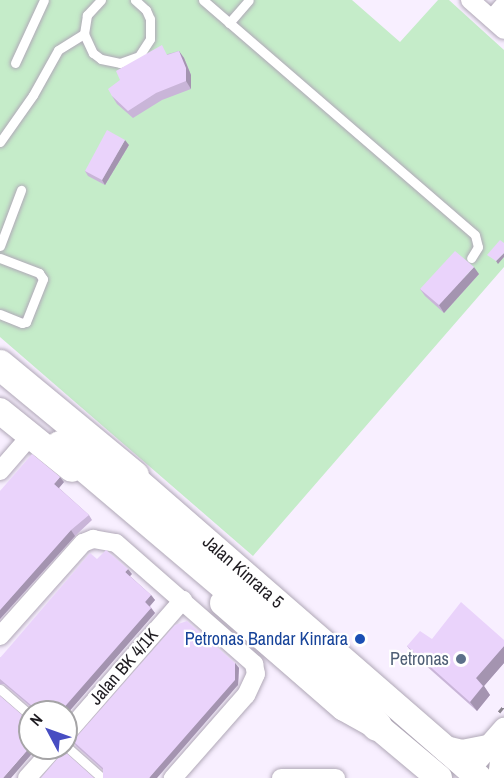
<!DOCTYPE html>
<html>
<head>
<meta charset="utf-8">
<style>
	body { margin:0 }
	#map { position:relative; width:504px; height:778px; overflow:hidden; background:#f8efff; font-family:"Archivo Narrow",sans-serif }
	div>[style] { position:absolute }
	[style*='--x'] { left:calc(var(--x)*1px); top:calc(var(--y)*1px); width:calc(var(--w)*1px); rotate:calc(var(--a)*1deg) }
	.green>* { inset:0; background:#c5ecc9 }
	.path>* { height:3px; margin-top:-1.5px; transform-origin:0; background:repeating-linear-gradient(90deg,#8a848e 0 6px,transparent 0 9px) }
	.roads { filter:drop-shadow(0 0 2px #b0a8b7) drop-shadow(0 0 2px #b0a8b7) }
	.service>* { height:9px; margin:-4.5px; padding:0 4.5px; transform-origin:4.5px; border-radius:4.5px; background:#fff }
	.minor>* { height:18px; margin:-9px; padding:0 9px; transform-origin:9px; border-radius:9px; background:#fff }
	.tertiary>* { height:22px; margin:-11px; padding:0 11px; transform-origin:11px; border-radius:11px; background:#fff }
	.secondary>* { height:26px; margin:-13px; padding:0 13px; transform-origin:13px; border-radius:13px; background:#fff }
	.trunk>* { height:30px; margin:-15px; padding:0 15px; transform-origin:15px; border-radius:15px; background:#fff }
	.wall>* { inset:0; background:#c9b5d8 }
	.shaded-wall>* { inset:0; background:#a494b0 }
	.building>* { inset:0; background:#ead3fb }
	.dots>* { width:16px; height:16px; translate:-50% -50%; box-sizing:border-box; border:3px solid #fff; border-radius:50% }
	span { translate:-50% -50%; white-space:nowrap; text-align:center; line-height:1.15; -webkit-text-stroke:4.5px #fff; paint-order:stroke }
	.street-label { font-size:18px; color:#1e1b20 }
	.transit-label { font-size:18px; color:#164399 }
	.right { translate:-100% -50%; text-align:right }
	.service-label { font-size:18px; color:#4e5e75 }
	.north { position:absolute; left:18px; top:700px; width:60px; height:60px; box-sizing:border-box; background:#fff; border:2px solid #a5a4a6; border-radius:50%; rotate:311deg; font-size:16px; font-weight:700; line-height:24px; text-align:center; color:#1e1b20 }
	.north::after { content:''; display:block; margin:auto; width:21px; height:27px; background:#474dc2; clip-path:polygon(50% 0,100% 100%,50% 72%,0 100%) }
</style>
</head>
<body>
<div id="map">
	<div class="green">
		<div style="clip-path:polygon(0 0,352px 0,400px 42px,438px 0,449px 0,504px 50px,504px 267px,253px 556px,0 337px)"></div>
	</div>
	<div class="path">
		<div style="--x:499;--y:712;--w:8;--a:-50"></div>
	</div>
	<div class="roads">
		<div class="service">
			<div style="--x:101;--y:0;--w:21;--a:133"></div>
			<div style="--x:87;--y:15;--w:19;--a:99"></div>
			<div style="--x:84;--y:34;--w:21;--a:65"></div>
			<div style="--x:93;--y:53;--w:10;--a:37"></div>
			<div style="--x:101;--y:59;--w:19;--a:12"></div>
			<div style="--x:120;--y:63;--w:20;--a:-20"></div>
			<div style="--x:139;--y:56;--w:20;--a:-57"></div>
			<div style="--x:150;--y:39;--w:20;--a:-90"></div>
			<div style="--x:150;--y:19;--w:10;--a:-114"></div>
			<div style="--x:146;--y:10;--w:15;--a:-138"></div>
			<div style="--x:203;--y:0;--w:359;--a:40.8"></div>
			<div style="--x:475;--y:235;--w:12;--a:76"></div>
			<div style="--x:478;--y:247;--w:13;--a:122"></div>
			<div style="--x:229;--y:23;--w:30;--a:-49"></div>
			<div style="--x:15;--y:63;--w:69;--a:-65.3"></div>
			<div style="--x:0;--y:142;--w:57;--a:-54.9"></div>
			<div style="--x:33;--y:95;--w:51;--a:-60.9"></div>
			<div style="--x:58;--y:50;--w:31;--a:-32"></div>
			<div style="--x:0;--y:246;--w:60;--a:-69.4"></div>
			<div style="--x:0;--y:258;--w:42;--a:21"></div>
			<div style="--x:39;--y:273;--w:7;--a:56"></div>
			<div style="--x:43;--y:279;--w:46;--a:111.6"></div>
			<div style="--x:26;--y:322;--w:4;--a:166"></div>
			<div style="--x:22;--y:323;--w:24;--a:-158"></div>
			<div style="--x:0;--y:689;--w:40;--a:41"></div>
			<div style="--x:66;--y:746;--w:48;--a:41.6"></div>
		</div>
		<div class="minor">
			<div style="--x:470;--y:0;--w:45;--a:41.4"></div>
			<div style="--x:492;--y:19;--w:18;--a:-49"></div>
			<div style="--x:0;--y:471;--w:49;--a:-49.1"></div>
			<div style="--x:0;--y:636;--w:125;--a:-48.3"></div>
			<div style="--x:83;--y:543;--w:11;--a:-22"></div>
			<div style="--x:93;--y:539;--w:23;--a:10"></div>
			<div style="--x:116;--y:543;--w:184;--a:41.2"></div>
			<div style="--x:254;--y:664;--w:10;--a:79"></div>
			<div style="--x:256;--y:674;--w:23;--a:115"></div>
			<div style="--x:246;--y:695;--w:111;--a:131.3"></div>
			<div style="--x:66;--y:734;--w:178;--a:-48.9"></div>
			<div style="--x:27;--y:778;--w:40;--a:-48"></div>
			<div style="--x:281;--y:778;--w:55;--a:0"></div>
		</div>
		<div class="tertiary">
			<div style="--x:476;--y:761;--w:43;--a:-48.8"></div>
		</div>
		<div class="secondary">
			<div style="--x:0;--y:411;--w:92;--a:38.9"></div>
			<div style="--x:118;--y:464;--w:478;--a:41"></div>
			<div style="--x:223;--y:603;--w:160;--a:41"></div>
			<div style="--x:344;--y:708;--w:38;--a:29"></div>
			<div style="--x:377;--y:726;--w:81;--a:40"></div>
			<div style="--x:446;--y:749;--w:16;--a:14"></div>
			<div style="--x:462;--y:753;--w:26;--a:-11"></div>
			<div style="--x:501;--y:778;--w:23;--a:-83"></div>
		</div>
		<div class="trunk">
			<div style="--x:0;--y:365;--w:174;--a:39.6"></div>
			<div style="--x:60;--y:446;--w:303;--a:40.3"></div>
			<div style="--x:291;--y:642;--w:60;--a:41.6"></div>
			<div style="--x:336;--y:682;--w:60;--a:47"></div>
		</div>
	</div>
	<div class="wall">
		<div style="clip-path:polygon(179px 51px,184px 58px,191px 75px,191px 89px,162px 100px,133px 118px,117px 104px,112px 96px,168px 54px)"></div>
		<div style="clip-path:polygon(129px 145px,105px 185px,88px 176px,85px 171px)"></div>
		<div style="clip-path:polygon(479px 274px,444px 313px,425px 296px,420px 289px)"></div>
		<div style="clip-path:polygon(64px 482px,59px 488px,89px 515px,92px 520px,75px 536px,0 619px,0 491px)"></div>
		<div style="clip-path:polygon(132px 574px,130px 576px,151px 595px,155px 600px,150px 606px,155px 613px,66px 715px,66px 712px,31px 707px,4px 684px,0 684px,0 658px)"></div>
		<div style="clip-path:polygon(432px 639px,504px 640px,504px 663px,484px 686px,490px 695px,477px 711px,414px 655px,407px 646px)"></div>
		<div style="clip-path:polygon(235px 663px,239px 668px,238px 685px,103px 778px,103px 770px,76px 746px,73px 741px)"></div>
	</div>
	<div class="shaded-wall">
		<div style="clip-path:polygon(179px 51px,184px 58px,191px 75px,191px 89px,186px 81px)"></div>
		<div style="clip-path:polygon(125px 140px,129px 145px,105px 185px,102px 180px)"></div>
		<div style="clip-path:polygon(504px 253px,504px 257px,498px 264px,496px 261px)"></div>
		<div style="clip-path:polygon(474px 267px,479px 274px,444px 313px,439px 305px)"></div>
		<div style="clip-path:polygon(60px 477px,64px 482px,58px 489px,54px 484px)"></div>
		<div style="clip-path:polygon(71px 530px,75px 536px,0 619px,0 610px)"></div>
		<div style="clip-path:polygon(128px 569px,132px 574px,129px 577px,125px 572px)"></div>
		<div style="clip-path:polygon(151px 595px,155px 600px,149px 607px,145px 602px)"></div>
		<div style="clip-path:polygon(151px 608px,155px 613px,66px 715px,66px 712px,60px 712px)"></div>
		<div style="clip-path:polygon(504px 646px,504px 663px,484px 686px,490px 695px,477px 711px,470px 702px,476px 678px)"></div>
		<div style="clip-path:polygon(235px 663px,239px 668px,238px 685px,157px 778px,149px 778px)"></div>
		<div style="clip-path:polygon(30px 747px,30px 748px,37px 748px,11px 778px,3px 778px)"></div>
	</div>
	<div class="building">
		<div style="clip-path:polygon(162px 45px,167px 55px,179px 51px,186px 68px,186px 81px,156px 93px,128px 111px,112px 96px,108px 89px,120px 80px,116px 71px)"></div>
		<div style="clip-path:polygon(107px 130px,125px 140px,102px 180px,85px 171px)"></div>
		<div style="clip-path:polygon(500px 240px,504px 243px,504px 253px,496px 261px,487px 255px)"></div>
		<div style="clip-path:polygon(455px 251px,474px 267px,439px 305px,420px 289px)"></div>
		<div style="clip-path:polygon(32px 454px,60px 477px,54px 484px,89px 515px,71px 530px,0 610px,0 491px)"></div>
		<div style="clip-path:polygon(106px 550px,128px 569px,125px 572px,151px 595px,145px 602px,151px 608px,60px 712px,31px 712px,31px 705px,0 679px,0 658px,90px 553px,97px 559px)"></div>
		<div style="clip-path:polygon(461px 602px,504px 640px,504px 646px,476px 678px,483px 686px,470px 702px,407px 646px,420px 631px,432px 639px)"></div>
		<div style="clip-path:polygon(187px 621px,235px 663px,235px 680px,149px 778px,100px 778px,103px 778px,103px 768px,73px 741px,175px 625px)"></div>
		<div style="clip-path:polygon(0 696px,22px 715px,30px 715px,30px 747px,3px 778px,0 778px)"></div>
		<div style="clip-path:polygon(64px 751px,94px 778px,41px 778px)"></div>
	</div>
	<div class="dots">
		<div style="left:360px;top:639px;background:#1a4fb4"></div>
		<div style="left:461px;top:659px;background:#5c6f8a"></div>
	</div>
	<div class="street-label">
		<span style="left:243px;top:572px;rotate:41deg">Jalan Kinrara 5</span>
		<span style="left:124px;top:667px;rotate:-49deg">Jalan BK 4/1K</span>
	</div>
	<div class="transit-label">
		<span class="right" style="left:348px;top:639px">Petronas Bandar Kinrara</span>
	</div>
	<div class="service-label">
		<span class="right" style="left:449px;top:659px">Petronas</span>
	</div>
	<div class="north">N</div>
</div>
</body>
</html>
